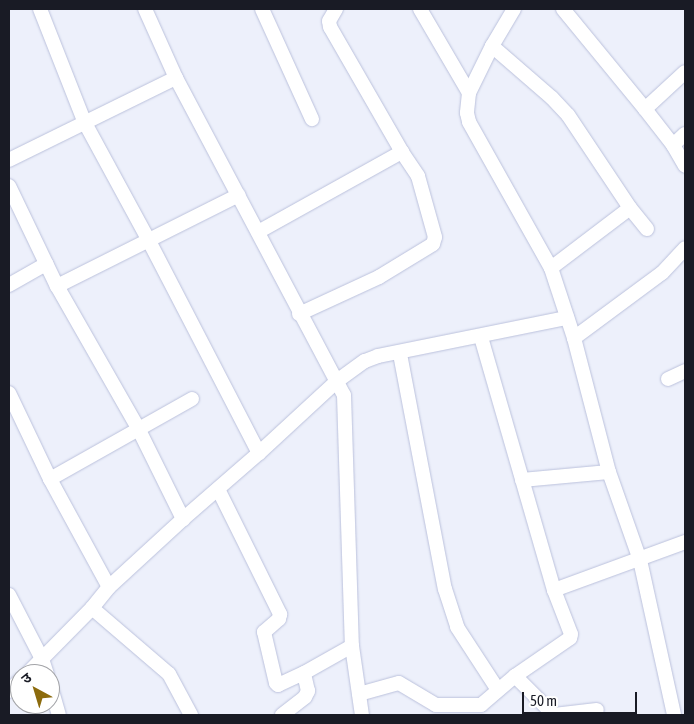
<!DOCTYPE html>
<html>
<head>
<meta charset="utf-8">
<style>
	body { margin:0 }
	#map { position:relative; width:694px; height:724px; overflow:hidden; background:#edf0fb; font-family:"Asap Condensed","Noto Sans Devanagari",sans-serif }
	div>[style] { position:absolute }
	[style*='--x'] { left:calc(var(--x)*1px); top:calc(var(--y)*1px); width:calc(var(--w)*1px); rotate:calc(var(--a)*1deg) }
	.roads { filter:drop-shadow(0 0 1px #bbc1dc) drop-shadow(0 0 1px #bbc1dc) }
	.street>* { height:14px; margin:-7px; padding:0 7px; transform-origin:7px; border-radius:7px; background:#fff }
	span { translate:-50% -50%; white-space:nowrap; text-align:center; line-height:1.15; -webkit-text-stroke:4px #fff; paint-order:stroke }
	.frame { position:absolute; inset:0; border:10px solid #191b25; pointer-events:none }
	.north { position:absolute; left:10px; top:664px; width:50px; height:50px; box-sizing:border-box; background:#fff; border:1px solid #a3a4a8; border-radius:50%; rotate:321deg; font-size:14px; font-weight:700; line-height:20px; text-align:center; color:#191b25 }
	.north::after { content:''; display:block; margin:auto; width:18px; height:22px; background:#8c6b0d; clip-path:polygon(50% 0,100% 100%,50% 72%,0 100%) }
	.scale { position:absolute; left:522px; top:692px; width:115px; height:22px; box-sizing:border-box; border:2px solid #191b25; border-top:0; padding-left:6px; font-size:15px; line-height:18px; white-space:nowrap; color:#191b25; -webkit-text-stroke:4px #fff; paint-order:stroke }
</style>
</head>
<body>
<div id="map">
	<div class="roads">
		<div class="street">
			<div style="--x:40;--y:9;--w:123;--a:68.5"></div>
			<div style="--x:85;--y:123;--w:134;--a:61.5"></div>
			<div style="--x:149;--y:241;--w:239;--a:62.6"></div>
			<div style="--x:145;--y:9;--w:76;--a:65.8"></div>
			<div style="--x:176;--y:78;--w:359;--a:62.1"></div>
			<div style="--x:344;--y:395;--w:251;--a:88.2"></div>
			<div style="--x:352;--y:646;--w:70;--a:81.8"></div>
			<div style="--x:262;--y:9;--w:121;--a:65.6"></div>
			<div style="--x:420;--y:9;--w:97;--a:59.7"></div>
			<div style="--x:514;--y:9;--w:43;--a:120.7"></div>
			<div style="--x:492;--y:46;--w:52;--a:116.1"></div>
			<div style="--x:469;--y:93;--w:20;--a:96"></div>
			<div style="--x:467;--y:113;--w:9;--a:77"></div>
			<div style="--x:469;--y:122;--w:167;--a:60.7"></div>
			<div style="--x:551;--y:268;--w:74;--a:71.8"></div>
			<div style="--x:574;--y:338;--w:138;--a:75.4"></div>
			<div style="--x:609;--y:472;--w:93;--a:70.6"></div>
			<div style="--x:640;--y:560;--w:159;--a:77.6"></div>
			<div style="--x:563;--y:9;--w:129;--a:50.6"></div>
			<div style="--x:645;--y:109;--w:46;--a:52.1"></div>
			<div style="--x:673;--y:145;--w:24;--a:60"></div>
			<div style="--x:492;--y:46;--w:79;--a:40.9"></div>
			<div style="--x:552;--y:98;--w:23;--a:47"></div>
			<div style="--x:568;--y:115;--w:112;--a:56.3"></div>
			<div style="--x:630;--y:208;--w:27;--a:51"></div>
			<div style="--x:645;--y:109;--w:54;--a:-42.8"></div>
			<div style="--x:673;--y:145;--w:16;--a:-43"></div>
			<div style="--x:9;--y:160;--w:186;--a:-26.2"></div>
			<div style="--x:9;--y:186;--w:111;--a:64.4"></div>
			<div style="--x:57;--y:286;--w:163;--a:60.3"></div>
			<div style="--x:138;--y:428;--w:102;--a:63.7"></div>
			<div style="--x:258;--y:232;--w:165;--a:-29.1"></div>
			<div style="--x:402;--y:152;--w:144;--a:-119.9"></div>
			<div style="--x:330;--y:27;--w:6;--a:-99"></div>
			<div style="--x:329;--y:21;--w:14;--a:-60"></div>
			<div style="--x:551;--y:268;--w:99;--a:-37.2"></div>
			<div style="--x:9;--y:285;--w:43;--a:-29.6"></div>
			<div style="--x:57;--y:286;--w:203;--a:-26.6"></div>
			<div style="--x:299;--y:314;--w:88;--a:-24.8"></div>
			<div style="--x:379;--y:277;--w:63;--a:-31.4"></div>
			<div style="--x:433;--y:244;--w:7;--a:-74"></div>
			<div style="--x:435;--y:237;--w:63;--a:-105.6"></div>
			<div style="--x:418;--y:176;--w:29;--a:-124"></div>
			<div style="--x:574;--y:338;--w:109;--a:-36.5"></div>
			<div style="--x:662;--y:273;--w:34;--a:-47"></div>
			<div style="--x:400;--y:354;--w:239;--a:79.2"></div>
			<div style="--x:445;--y:589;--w:40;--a:72"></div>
			<div style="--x:457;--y:627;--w:75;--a:56.9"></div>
			<div style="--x:668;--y:379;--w:19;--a:-25"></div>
			<div style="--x:9;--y:393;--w:95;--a:64.5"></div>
			<div style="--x:50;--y:479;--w:123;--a:61.4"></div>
			<div style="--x:50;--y:479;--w:163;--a:-29.4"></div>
			<div style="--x:522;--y:480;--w:87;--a:-5.3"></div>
			<div style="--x:218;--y:489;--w:140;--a:63.6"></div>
			<div style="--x:280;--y:614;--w:5;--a:101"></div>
			<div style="--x:279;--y:619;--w:20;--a:139"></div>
			<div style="--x:264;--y:632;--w:52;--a:76.8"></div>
			<div style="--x:276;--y:683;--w:3;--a:45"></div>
			<div style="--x:278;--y:685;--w:29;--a:-25"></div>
			<div style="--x:554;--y:590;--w:140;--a:-20.1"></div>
			<div style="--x:9;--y:595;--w:72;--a:62.7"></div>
			<div style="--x:42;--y:659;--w:16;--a:72"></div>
			<div style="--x:92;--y:608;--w:101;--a:40.6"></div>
			<div style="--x:169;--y:674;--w:47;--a:61.8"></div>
			<div style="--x:27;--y:674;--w:93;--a:-45.4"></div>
			<div style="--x:92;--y:608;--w:27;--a:-51"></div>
			<div style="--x:109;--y:587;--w:100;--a:-42.6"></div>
			<div style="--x:183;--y:519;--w:101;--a:-41"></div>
			<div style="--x:259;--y:453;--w:106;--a:-42.7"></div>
			<div style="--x:337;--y:381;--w:34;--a:-36"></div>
			<div style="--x:365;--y:361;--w:14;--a:-21"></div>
			<div style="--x:378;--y:356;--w:193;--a:-11.4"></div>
			<div style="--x:515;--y:676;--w:55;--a:45"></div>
			<div style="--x:554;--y:715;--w:43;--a:-6.6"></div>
			<div style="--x:50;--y:684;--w:32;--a:74"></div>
			<div style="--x:9;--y:691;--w:16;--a:-45"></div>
			<div style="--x:359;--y:694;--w:41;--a:-15.4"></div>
			<div style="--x:399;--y:683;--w:43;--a:30.7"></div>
			<div style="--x:436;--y:705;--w:45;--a:0"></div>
			<div style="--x:481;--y:705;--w:45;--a:-40.5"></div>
			<div style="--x:515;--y:676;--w:67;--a:-34.6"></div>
			<div style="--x:570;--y:638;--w:4;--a:-76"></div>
			<div style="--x:571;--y:634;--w:47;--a:-111.1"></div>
			<div style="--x:554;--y:590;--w:263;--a:-106.1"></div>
			<div style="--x:282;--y:715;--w:29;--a:-38"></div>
			<div style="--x:305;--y:697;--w:7;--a:-63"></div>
			<div style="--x:308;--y:691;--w:18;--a:-103"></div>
			<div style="--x:304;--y:673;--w:55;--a:-29.4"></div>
		</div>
	</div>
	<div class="frame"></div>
	<div class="north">उ</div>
	<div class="scale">50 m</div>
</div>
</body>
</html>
